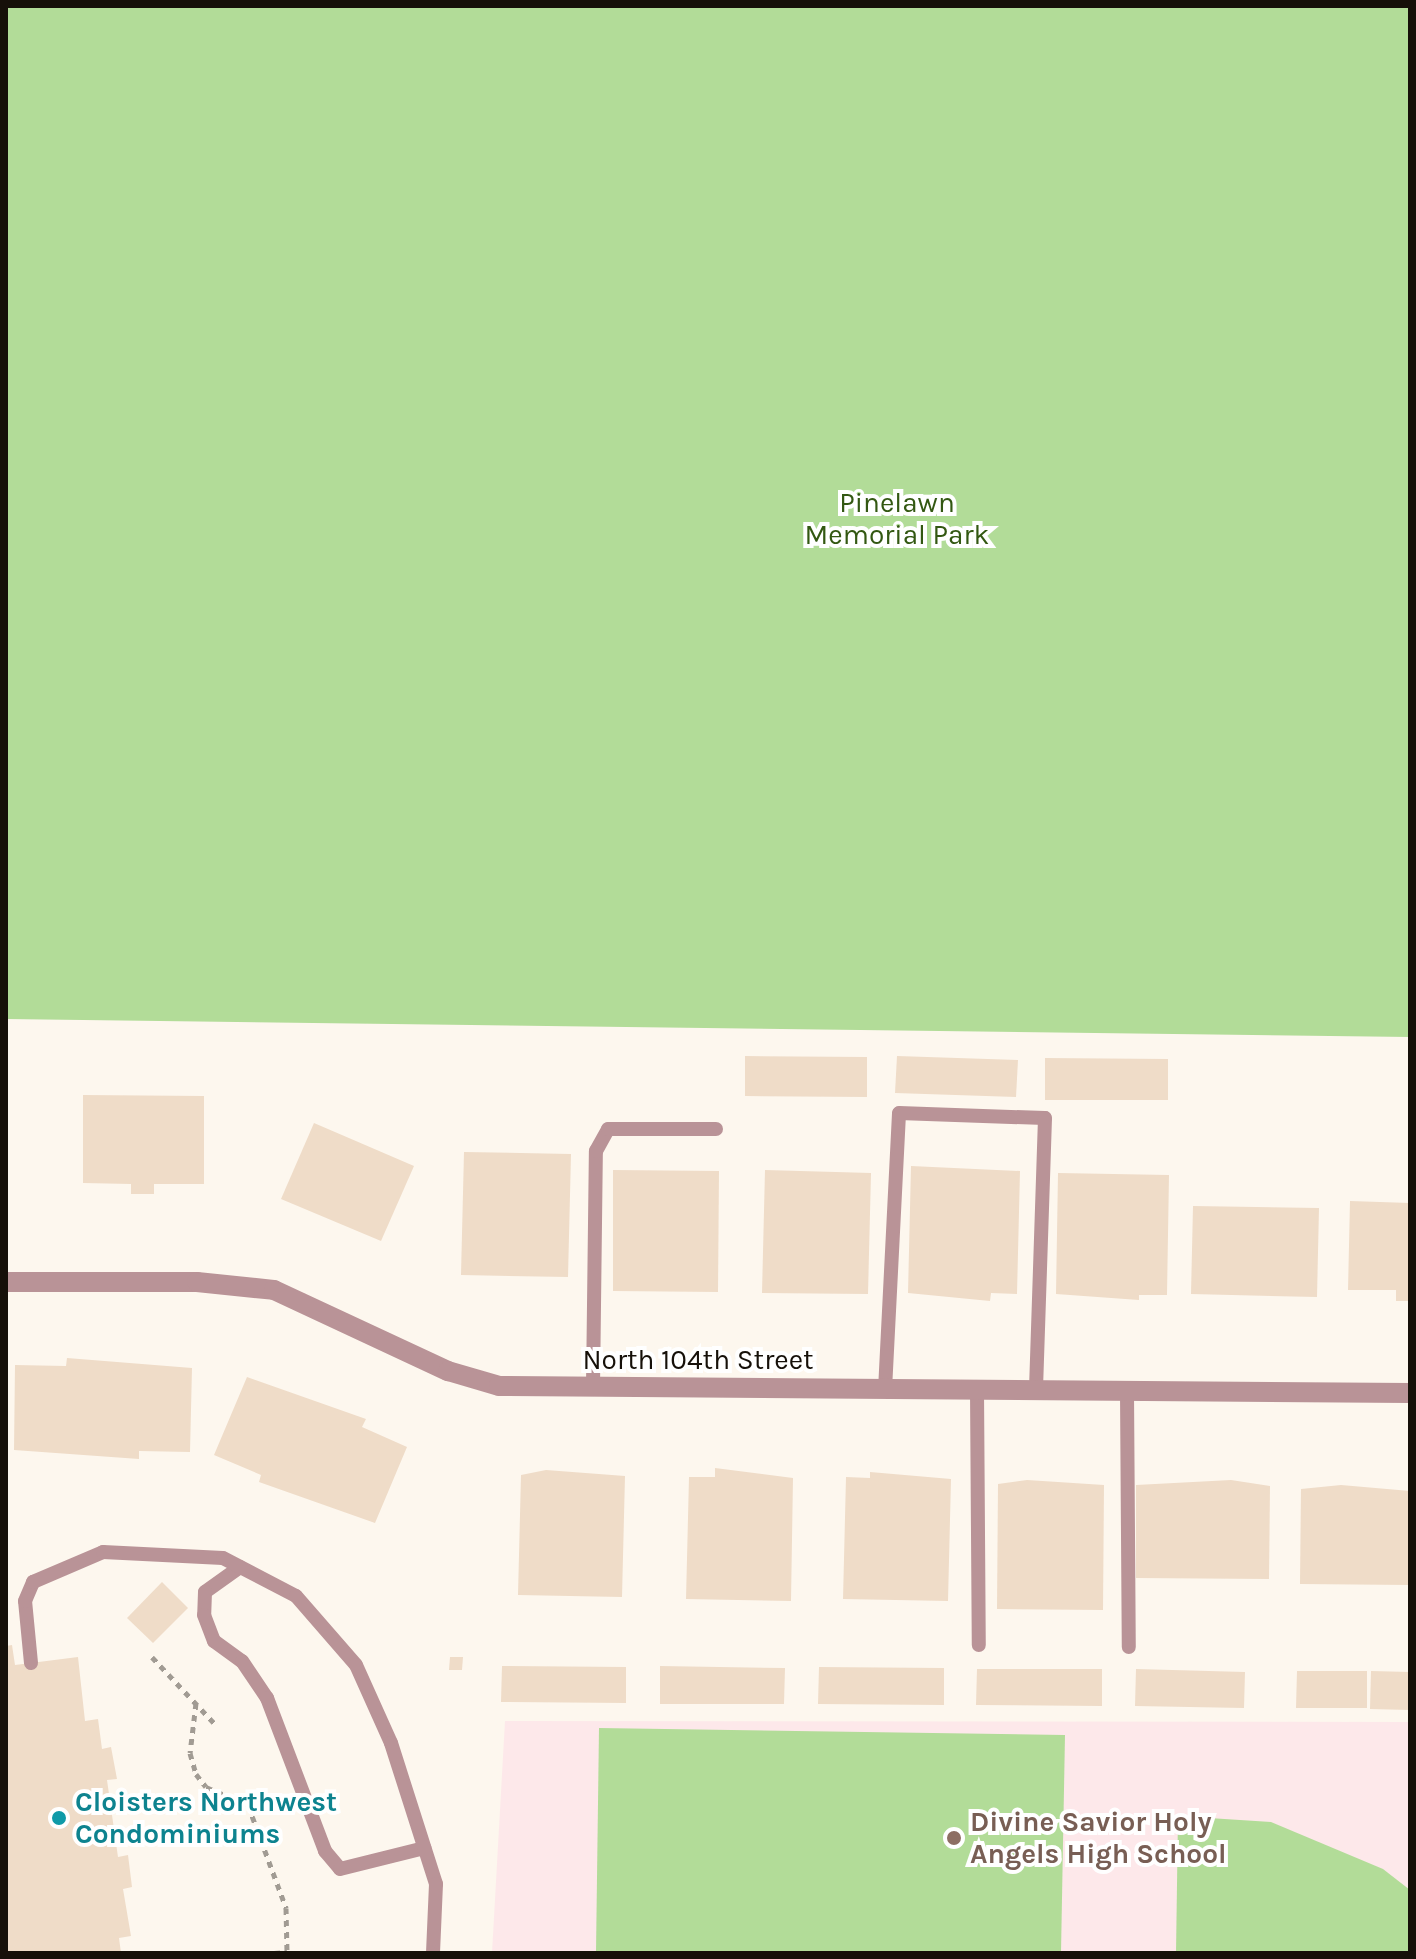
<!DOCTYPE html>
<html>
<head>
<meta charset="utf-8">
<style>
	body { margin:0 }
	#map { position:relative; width:1416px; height:1959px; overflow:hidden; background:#fdf7ee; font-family:Karla,sans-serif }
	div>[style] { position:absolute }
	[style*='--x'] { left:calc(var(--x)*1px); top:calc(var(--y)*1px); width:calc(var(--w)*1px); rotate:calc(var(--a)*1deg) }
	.education>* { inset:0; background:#fde8ea }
	.green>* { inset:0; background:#b2dc98 }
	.building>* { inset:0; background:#efdcc8 }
	.path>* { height:5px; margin-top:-2.5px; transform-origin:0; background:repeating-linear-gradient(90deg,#a19b93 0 6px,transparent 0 12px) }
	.lane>* { height:14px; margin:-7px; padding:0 7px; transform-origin:7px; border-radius:7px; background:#b99397 }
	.street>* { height:20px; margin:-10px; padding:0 10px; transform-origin:10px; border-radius:10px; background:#b99397 }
	.dots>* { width:22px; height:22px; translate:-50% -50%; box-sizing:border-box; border:4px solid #fff; border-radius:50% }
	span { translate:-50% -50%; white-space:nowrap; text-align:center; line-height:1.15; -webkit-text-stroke:8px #fff; paint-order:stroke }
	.park-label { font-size:28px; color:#335812 }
	.street-label { font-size:28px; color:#161009 }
	.culture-label { font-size:28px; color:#0d838f; font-weight:700 }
	.left { translate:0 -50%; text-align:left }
	.education-label { font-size:28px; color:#785e54; font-weight:700 }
	.frame { position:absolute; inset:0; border:8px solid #161009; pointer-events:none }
</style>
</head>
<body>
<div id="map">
	<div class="education">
		<div style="clip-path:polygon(505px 1721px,1410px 1722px,1410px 1953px,492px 1953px)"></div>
	</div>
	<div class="green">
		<div style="clip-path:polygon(6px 6px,1410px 6px,1410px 1037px,6px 1019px)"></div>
		<div style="clip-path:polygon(599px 1728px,1065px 1735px,1061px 1953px,596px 1953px)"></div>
		<div style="clip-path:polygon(1178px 1816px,1271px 1822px,1383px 1869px,1410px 1890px,1410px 1953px,1176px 1953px)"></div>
	</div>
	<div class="building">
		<div style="clip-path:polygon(745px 1056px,867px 1057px,867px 1097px,745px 1096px)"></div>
		<div style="clip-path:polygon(897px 1056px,1018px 1060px,1016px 1097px,895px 1093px)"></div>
		<div style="clip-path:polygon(1045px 1058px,1168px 1059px,1168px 1100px,1045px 1100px)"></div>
		<div style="clip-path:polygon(83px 1095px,204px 1096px,204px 1184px,154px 1184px,154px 1194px,131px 1194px,131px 1184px,83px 1183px)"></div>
		<div style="clip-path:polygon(314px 1123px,414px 1166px,381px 1241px,281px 1199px)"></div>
		<div style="clip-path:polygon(464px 1152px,571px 1154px,568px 1277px,461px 1275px)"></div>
		<div style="clip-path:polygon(911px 1166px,1020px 1171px,1017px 1294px,991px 1293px,990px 1301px,908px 1293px)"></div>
		<div style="clip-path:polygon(613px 1170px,719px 1171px,718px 1292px,613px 1291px)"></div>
		<div style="clip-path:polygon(765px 1170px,871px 1173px,868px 1294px,762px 1293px)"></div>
		<div style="clip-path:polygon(1058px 1173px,1169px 1175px,1167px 1295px,1139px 1295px,1139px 1300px,1056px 1294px)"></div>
		<div style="clip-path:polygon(1350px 1201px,1410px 1203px,1410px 1301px,1396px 1301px,1396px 1290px,1348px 1290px)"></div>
		<div style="clip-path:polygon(1193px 1206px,1319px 1208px,1317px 1297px,1191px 1294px)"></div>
		<div style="clip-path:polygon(67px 1358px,192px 1368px,190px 1452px,139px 1451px,139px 1459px,14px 1450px,15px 1365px,66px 1366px)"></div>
		<div style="clip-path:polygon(247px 1377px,366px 1419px,362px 1427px,407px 1447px,375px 1523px,259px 1482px,261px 1475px,214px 1455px)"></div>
		<div style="clip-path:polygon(715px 1468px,793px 1478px,791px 1601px,686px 1599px,689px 1477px,715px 1477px)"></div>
		<div style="clip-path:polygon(546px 1470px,625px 1476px,622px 1597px,518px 1595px,521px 1475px)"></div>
		<div style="clip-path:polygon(870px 1472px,951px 1479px,948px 1601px,843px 1599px,846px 1477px,870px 1478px)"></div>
		<div style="clip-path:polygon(1027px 1480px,1104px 1485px,1103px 1610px,997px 1609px,998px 1484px)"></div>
		<div style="clip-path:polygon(1231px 1480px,1270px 1486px,1269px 1579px,1136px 1578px,1136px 1485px)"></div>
		<div style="clip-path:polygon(1341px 1485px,1410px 1491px,1410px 1585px,1300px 1584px,1301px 1489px)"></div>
		<div style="clip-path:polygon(162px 1582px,188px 1608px,153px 1643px,127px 1618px)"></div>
		<div style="clip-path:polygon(12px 1645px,15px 1665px,78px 1657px,85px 1721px,98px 1719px,102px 1749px,111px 1747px,117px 1779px,107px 1780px,118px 1857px,128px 1855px,132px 1887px,123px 1889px,131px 1936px,119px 1938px,121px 1953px,6px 1953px,6px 1646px)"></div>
		<div style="clip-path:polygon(450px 1657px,463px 1657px,462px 1670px,449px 1670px)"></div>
		<div style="clip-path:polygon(502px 1666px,626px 1667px,626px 1703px,501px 1702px)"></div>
		<div style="clip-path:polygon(660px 1666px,785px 1668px,784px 1704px,660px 1704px)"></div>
		<div style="clip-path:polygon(819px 1667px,944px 1668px,944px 1705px,818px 1704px)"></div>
		<div style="clip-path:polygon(977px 1669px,1102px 1669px,1102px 1706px,976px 1705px)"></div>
		<div style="clip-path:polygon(1136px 1669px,1245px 1672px,1244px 1708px,1135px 1706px)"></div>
		<div style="clip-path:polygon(1297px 1671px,1367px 1671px,1367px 1708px,1296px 1708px)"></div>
		<div style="clip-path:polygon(1371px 1671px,1410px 1672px,1410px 1710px,1370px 1709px)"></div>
	</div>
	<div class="path">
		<div style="--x:152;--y:1657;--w:91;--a:46.8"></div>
		<div style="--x:196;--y:1703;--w:50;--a:96.8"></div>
		<div style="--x:190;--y:1753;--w:22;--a:74"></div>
		<div style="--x:196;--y:1774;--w:16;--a:52"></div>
		<div style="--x:206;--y:1787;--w:46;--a:23.2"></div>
		<div style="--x:248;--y:1805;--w:110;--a:69.7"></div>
		<div style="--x:286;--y:1908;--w:45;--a:88.7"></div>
		<div style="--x:274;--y:1953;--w:13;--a:-4"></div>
	</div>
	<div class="lane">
		<div style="--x:593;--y:1387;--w:236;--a:-89.3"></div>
		<div style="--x:596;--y:1151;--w:25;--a:-61"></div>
		<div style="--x:608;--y:1129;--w:108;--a:0"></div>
		<div style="--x:885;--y:1390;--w:277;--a:-87.1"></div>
		<div style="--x:899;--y:1113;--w:146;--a:2"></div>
		<div style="--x:1045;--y:1118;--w:273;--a:91.9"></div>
		<div style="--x:977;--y:1390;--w:255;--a:89.6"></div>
		<div style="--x:1127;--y:1392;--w:255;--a:89.6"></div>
		<div style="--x:240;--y:1567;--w:43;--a:144.5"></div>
		<div style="--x:205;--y:1592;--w:23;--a:92"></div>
		<div style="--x:204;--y:1615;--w:28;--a:69"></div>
		<div style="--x:214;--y:1641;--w:34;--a:36"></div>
		<div style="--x:242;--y:1661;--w:45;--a:56"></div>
		<div style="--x:267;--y:1698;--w:164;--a:69.2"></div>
		<div style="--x:325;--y:1851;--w:23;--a:50"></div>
		<div style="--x:340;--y:1869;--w:87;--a:-14"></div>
		<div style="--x:31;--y:1663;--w:62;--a:-95.5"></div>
		<div style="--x:25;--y:1601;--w:21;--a:-67"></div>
		<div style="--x:33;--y:1582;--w:76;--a:-23.2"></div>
		<div style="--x:103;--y:1552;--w:120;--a:2.9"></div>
		<div style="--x:223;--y:1558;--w:82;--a:27.5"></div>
		<div style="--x:296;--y:1596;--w:91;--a:49"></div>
		<div style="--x:356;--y:1665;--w:85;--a:65.8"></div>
		<div style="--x:391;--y:1743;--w:148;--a:72.3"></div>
		<div style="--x:436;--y:1884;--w:69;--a:92.5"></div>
	</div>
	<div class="street">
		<div style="--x:6;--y:1282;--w:191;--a:0"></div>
		<div style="--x:197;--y:1282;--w:77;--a:5.9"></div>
		<div style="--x:274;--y:1290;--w:192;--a:25"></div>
		<div style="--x:448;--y:1371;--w:53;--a:16.4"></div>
		<div style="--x:499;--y:1386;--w:911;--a:0.44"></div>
	</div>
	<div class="dots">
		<div style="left:59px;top:1818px;background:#0f9aa8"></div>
		<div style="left:954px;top:1838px;background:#8d6e63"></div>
	</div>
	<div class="park-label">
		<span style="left:897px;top:519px">Pinelawn<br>Memorial Park</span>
	</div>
	<div class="street-label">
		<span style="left:698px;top:1360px">North 104th Street</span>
	</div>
	<div class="culture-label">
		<span class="left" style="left:75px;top:1818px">Cloisters Northwest<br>Condominiums</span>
	</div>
	<div class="education-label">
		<span class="left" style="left:970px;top:1838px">Divine Savior Holy<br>Angels High School</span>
	</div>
	<div class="frame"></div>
</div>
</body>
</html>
